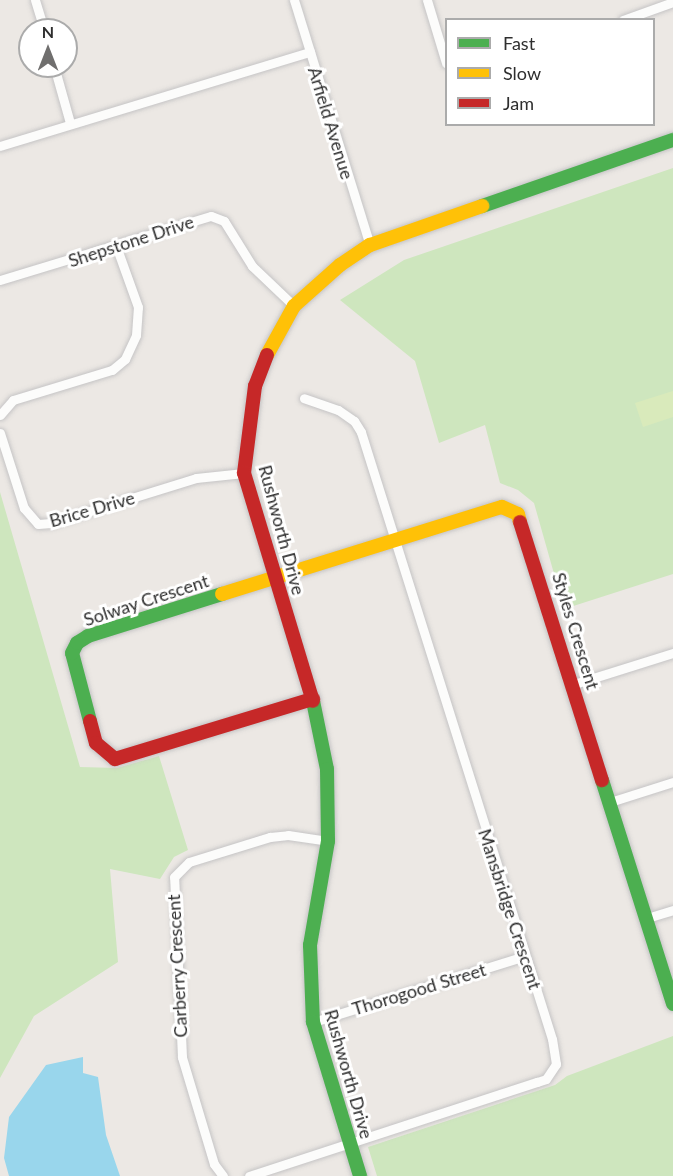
<!DOCTYPE html>
<html>
<head>
<meta charset="utf-8">
<style>
	body { margin:0 }
	#map { position:relative; width:673px; height:1176px; overflow:hidden; background:#ece8e4; font-family:Lato,sans-serif }
	div>[style] { position:absolute }
	[style*='--x'] { left:calc(var(--x)*1px); top:calc(var(--y)*1px); width:calc(var(--w)*1px); rotate:calc(var(--a)*1deg) }
	.green>* { inset:0; background:#cee6be }
	.pitch>* { inset:0; background:#d9eabb }
	.water>* { inset:0; background:#99d6ec }
	.roads { filter:drop-shadow(0 0 2px #c5c4c5) drop-shadow(0 0 2px #c5c4c5) }
	.street>* { height:9px; margin:-4.5px; padding:0 4.5px; transform-origin:4.5px; border-radius:4.5px; background:#fcfcfb }
	.fast>* { height:14px; margin:-7px; padding:0 7px; transform-origin:7px; border-radius:7px; background:#4caf50 }
	.slow>* { height:14px; margin:-7px; padding:0 7px; transform-origin:7px; border-radius:7px; background:#ffc107 }
	.jam>* { height:14px; margin:-7px; padding:0 7px; transform-origin:7px; border-radius:7px; background:#c62828 }
	span { translate:-50% -50%; white-space:nowrap; text-align:center; line-height:1.15; -webkit-text-stroke:6px #fff; paint-order:stroke }
	.street-label { font-size:18px; color:#2e2e2e }
	.legend { position:absolute; left:445px; top:18px; width:210px; height:108px; box-sizing:border-box; background:#fff; border:2px solid #ababab; margin:0; padding:8px 10px; list-style:none; font-size:18px; color:#2e2e2e }
	.legend li { display:flex; align-items:center; gap:12px; height:30px }
	.legend b { width:30px; border:2px solid #ababab }
	.north { position:absolute; left:18px; top:18px; width:60px; height:60px; box-sizing:border-box; background:#fff; border:2px solid #ababab; border-radius:50%; rotate:0deg; font-size:16px; font-weight:700; line-height:24px; text-align:center; color:#2e2e2e }
	.north::after { content:''; display:block; margin:auto; width:21px; height:27px; background:#706f6e; clip-path:polygon(50% 0,100% 100%,50% 72%,0 100%) }
</style>
</head>
<body>
<div id="map">
	<div class="green">
		<div style="clip-path:polygon(673px 168px,673px 574px,564px 609px,534px 503px,518px 490px,500px 483px,485px 425px,439px 443px,415px 361px,340px 300px,404px 260px)"></div>
		<div style="clip-path:polygon(0 492px,80px 767px,117px 768px,159px 756px,188px 850px,174px 857px,160px 879px,110px 869px,118px 962px,34px 1016px,0 1078px)"></div>
		<div style="clip-path:polygon(673px 1036px,673px 1176px,377px 1176px,368px 1147px,555px 1085px,567px 1076px)"></div>
	</div>
	<div class="pitch">
		<div style="clip-path:polygon(673px 391px,673px 417px,643px 427px,635px 403px)"></div>
	</div>
	<div class="water">
		<div style="clip-path:polygon(83px 1057px,83px 1073px,98px 1077px,106px 1135px,120px 1176px,9px 1176px,4px 1158px,9px 1117px,46px 1065px)"></div>
	</div>
	<div class="roads">
		<div class="street">
			<div style="--x:35;--y:0;--w:31;--a:73"></div>
			<div style="--x:294;--y:0;--w:257;--a:72.8"></div>
			<div style="--x:427;--y:0;--w:66;--a:73.2"></div>
			<div style="--x:623;--y:20;--w:53;--a:-19.8"></div>
			<div style="--x:54;--y:66;--w:59;--a:74.3"></div>
			<div style="--x:0;--y:146;--w:324;--a:-16.9"></div>
			<div style="--x:0;--y:280;--w:220;--a:-16.9"></div>
			<div style="--x:211;--y:216;--w:14;--a:21"></div>
			<div style="--x:224;--y:221;--w:53;--a:58.1"></div>
			<div style="--x:252;--y:266;--w:58;--a:43.6"></div>
			<div style="--x:0;--y:415;--w:20;--a:-49"></div>
			<div style="--x:13;--y:400;--w:103;--a:-16.9"></div>
			<div style="--x:112;--y:370;--w:17;--a:-40"></div>
			<div style="--x:125;--y:359;--w:26;--a:-65"></div>
			<div style="--x:136;--y:335;--w:28;--a:-86"></div>
			<div style="--x:138;--y:307;--w:65;--a:-109.8"></div>
			<div style="--x:0;--y:433;--w:79;--a:72.3"></div>
			<div style="--x:24;--y:508;--w:21;--a:49"></div>
			<div style="--x:38;--y:524;--w:13;--a:-4"></div>
			<div style="--x:51;--y:523;--w:152;--a:-17.2"></div>
			<div style="--x:196;--y:478;--w:48;--a:-5.9"></div>
			<div style="--x:574;--y:684;--w:104;--a:-17.4"></div>
			<div style="--x:610;--y:802;--w:66;--a:-17.6"></div>
			<div style="--x:647;--y:918;--w:27;--a:-17"></div>
			<div style="--x:313;--y:1022;--w:222;--a:-17.3"></div>
			<div style="--x:223;--y:1176;--w:15;--a:-127"></div>
			<div style="--x:214;--y:1164;--w:112;--a:-106.7"></div>
			<div style="--x:182;--y:1057;--w:180;--a:-92.5"></div>
			<div style="--x:174;--y:877;--w:21;--a:-45"></div>
			<div style="--x:189;--y:862;--w:85;--a:-17.2"></div>
			<div style="--x:270;--y:837;--w:18;--a:-6"></div>
			<div style="--x:288;--y:835;--w:40;--a:8.5"></div>
			<div style="--x:249;--y:1176;--w:303;--a:-18.1"></div>
			<div style="--x:537;--y:1082;--w:9;--a:-18"></div>
			<div style="--x:546;--y:1079;--w:18;--a:-56"></div>
			<div style="--x:556;--y:1064;--w:25;--a:-99"></div>
			<div style="--x:552;--y:1039;--w:636;--a:-107.47"></div>
			<div style="--x:361;--y:432;--w:13;--a:-122"></div>
			<div style="--x:354;--y:421;--w:19;--a:-145"></div>
			<div style="--x:338;--y:410;--w:36;--a:-161"></div>
		</div>
		<div class="fast">
			<div style="--x:482;--y:206;--w:202;--a:-19.1"></div>
			<div style="--x:313;--y:701;--w:69;--a:78.4"></div>
			<div style="--x:327;--y:769;--w:72;--a:89.2"></div>
			<div style="--x:328;--y:841;--w:106;--a:99.8"></div>
			<div style="--x:310;--y:945;--w:77;--a:87.8"></div>
			<div style="--x:313;--y:1022;--w:161;--a:73"></div>
			<div style="--x:90;--y:721;--w:70;--a:-104.8"></div>
			<div style="--x:72;--y:653;--w:11;--a:-63"></div>
			<div style="--x:77;--y:643;--w:13;--a:-32"></div>
			<div style="--x:88;--y:636;--w:140;--a:-17.4"></div>
			<div style="--x:602;--y:780;--w:235;--a:72.4"></div>
		</div>
		<div class="slow">
			<div style="--x:267;--y:355;--w:56;--a:-61.1"></div>
			<div style="--x:294;--y:306;--w:62;--a:-41.7"></div>
			<div style="--x:340;--y:265;--w:36;--a:-34"></div>
			<div style="--x:370;--y:245;--w:119;--a:-19.2"></div>
			<div style="--x:222;--y:594;--w:293;--a:-17.3"></div>
			<div style="--x:502;--y:507;--w:17;--a:24"></div>
			<div style="--x:518;--y:514;--w:8;--a:76"></div>
		</div>
		<div class="jam">
			<div style="--x:267;--y:355;--w:33;--a:111"></div>
			<div style="--x:255;--y:386;--w:88;--a:97.2"></div>
			<div style="--x:244;--y:473;--w:238;--a:73.2"></div>
			<div style="--x:520;--y:522;--w:271;--a:72.4"></div>
			<div style="--x:90;--y:721;--w:23;--a:75"></div>
			<div style="--x:96;--y:743;--w:25;--a:40"></div>
			<div style="--x:115;--y:759;--w:207;--a:-16.9"></div>
		</div>
	</div>
	<div class="street-label">
		<span style="left:331px;top:123px;rotate:73deg">Arfield Avenue</span>
		<span style="left:131px;top:241px;rotate:-18deg">Shepstone Drive</span>
		<span style="left:92px;top:509px;rotate:-16deg">Brice Drive</span>
		<span style="left:282px;top:530px;rotate:75deg">Rushworth Drive</span>
		<span style="left:146px;top:600px;rotate:-18deg">Solway Crescent</span>
		<span style="left:576px;top:631px;rotate:73deg">Styles Crescent</span>
		<span style="left:510px;top:909px;rotate:72deg">Mansbridge Crescent</span>
		<span style="left:177px;top:966px;rotate:-93deg">Carberry Crescent</span>
		<span style="left:419px;top:989px;rotate:-17deg">Thorogood Street</span>
		<span style="left:349px;top:1074px;rotate:74deg">Rushworth Drive</span>
	</div>
	<ul class="legend">
	<li><b style="height:8px;background:#4caf50"></b>Fast</li>
	<li><b style="height:8px;background:#ffc107"></b>Slow</li>
	<li><b style="height:8px;background:#c62828"></b>Jam</li>
	</ul>
	<div class="north">N</div>
</div>
</body>
</html>
